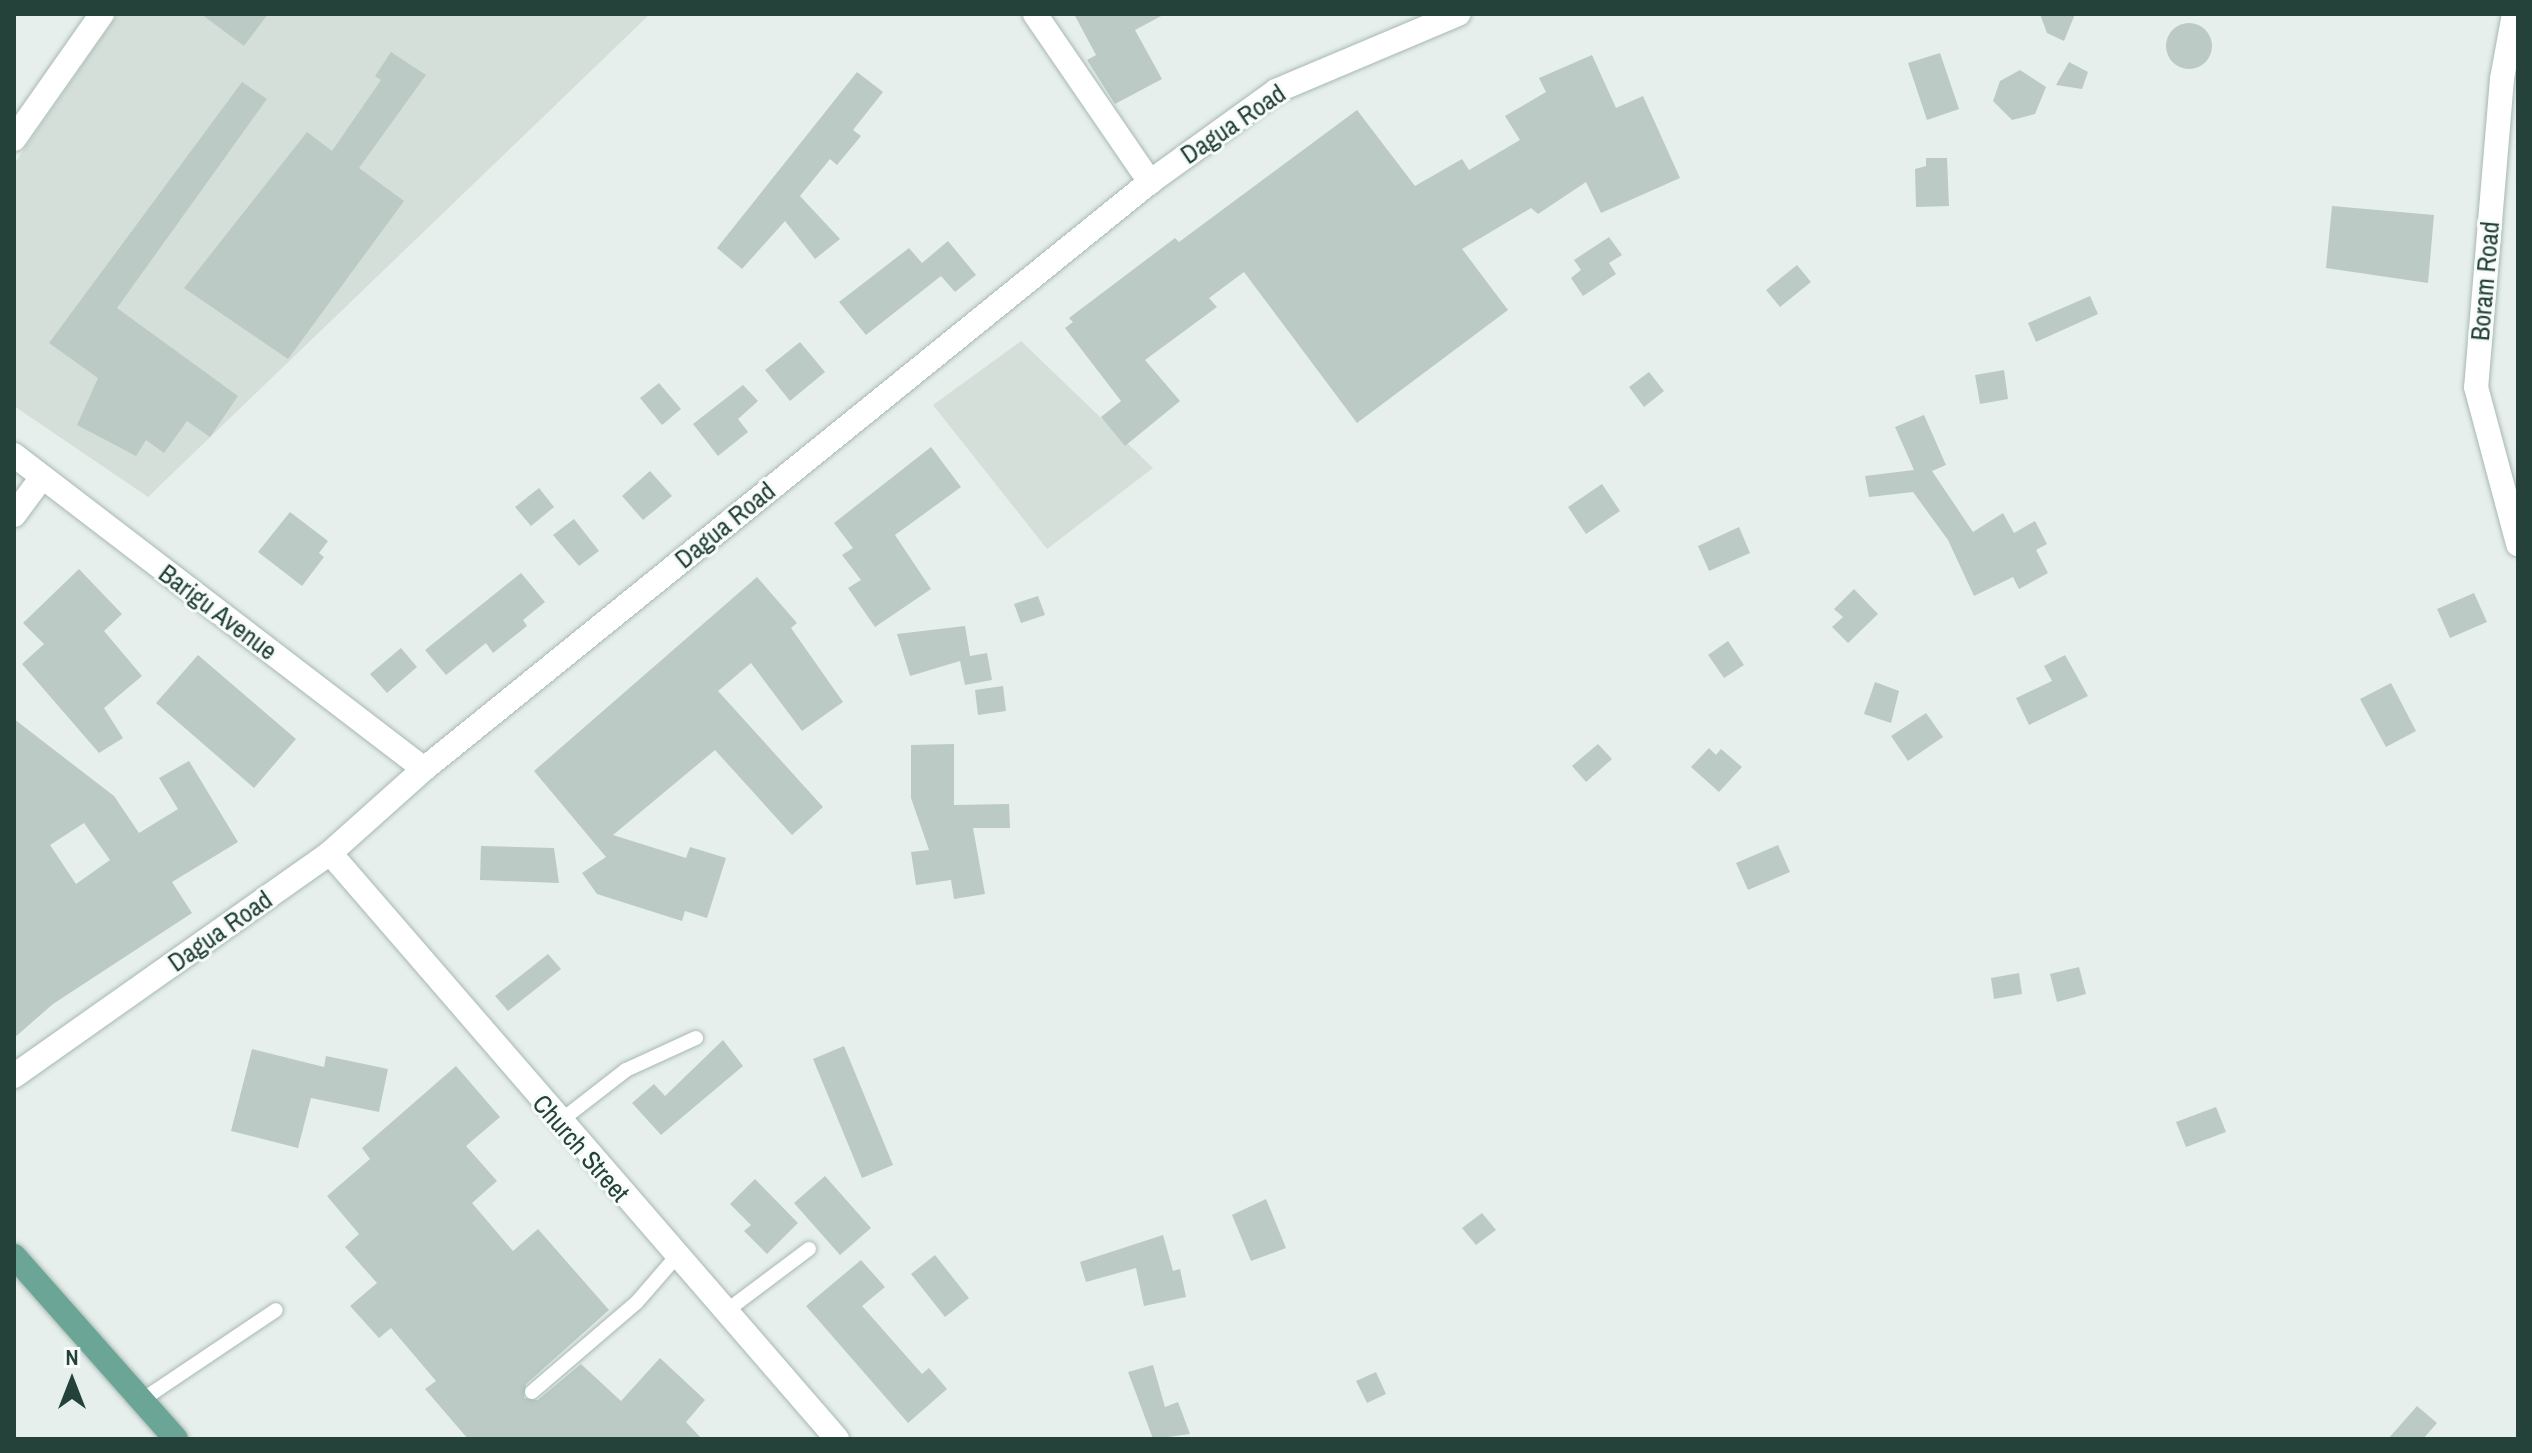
<!DOCTYPE html>
<html>
<head>
<meta charset="utf-8">
<style>
	body { margin:0 }
	#map { position:relative; width:2532px; height:1453px; overflow:hidden; background:#e6efeb; font-family:"Archivo Narrow",sans-serif }
	div>[style] { position:absolute }
	[style*='--x'] { left:calc(var(--x)*1px); top:calc(var(--y)*1px); width:calc(var(--w)*1px); rotate:calc(var(--a)*1deg) }
	.built>* { inset:0; background:#d4dfda }
	.building>* { inset:0; background:#bbcac4 }
	.round { border-radius:50% }
	.roads { filter:drop-shadow(0 0 2px #a8b8b2) drop-shadow(0 0 2px #a8b8b2) }
	.lane>* { height:14px; margin:-7px; padding:0 7px; transform-origin:7px; border-radius:7px; background:#fff }
	.street>* { height:24px; margin:-12px; padding:0 12px; transform-origin:12px; border-radius:12px; background:#fff }
	.secondary>* { height:24px; margin:-12px; padding:0 12px; transform-origin:12px; border-radius:12px; background:#fff }
	.primary>* { height:24px; margin:-12px; padding:0 12px; transform-origin:12px; border-radius:12px; background:#6aa596 }
	span { translate:-50% -50%; white-space:nowrap; text-align:center; line-height:1.15; -webkit-text-stroke:6px #f7fbf9; paint-order:stroke }
	.street-label { font-size:26px; color:#24423a }
	.frame { position:absolute; inset:0; border:16px solid #24423a; pointer-events:none }
	.north { position:absolute; left:32px; top:1341px; width:80px; height:80px; -webkit-text-stroke:6px #f7fbf9; paint-order:stroke; rotate:0deg; font-size:22px; font-weight:700; line-height:32px; text-align:center; color:#24423a }
	.north::after { content:''; display:block; margin:auto; width:28px; height:36px; background:#24423a; clip-path:polygon(50% 0,100% 100%,50% 72%,0 100%) }
</style>
</head>
<body>
<div id="map">
	<div class="built">
		<div style="clip-path:polygon(118px 14px,650px 14px,148px 497px,14px 406px,14px 164px)"></div>
		<div style="clip-path:polygon(1021px 341px,1153px 468px,1047px 549px,933px 405px)"></div>
	</div>
	<div class="building">
		<div style="clip-path:polygon(201px 14px,268px 14px,244px 46px)"></div>
		<div style="clip-path:polygon(1074px 14px,1165px 14px,1135px 30px,1162px 79px,1115px 104px,1087px 60px,1096px 55px)"></div>
		<div style="clip-path:polygon(2040px 14px,2075px 14px,2064px 41px,2047px 33px)"></div>
		<div class="round" style="left:2166px;top:23px;width:46px;height:46px"></div>
		<div style="clip-path:polygon(391px 52px,426px 75px,359px 168px,404px 201px,288px 359px,184px 288px,307px 132px,332px 151px,381px 80px,375px 76px)"></div>
		<div style="clip-path:polygon(1940px 53px,1959px 109px,1927px 120px,1908px 63px)"></div>
		<div style="clip-path:polygon(1592px 55px,1616px 108px,1643px 96px,1680px 178px,1601px 213px,1586px 182px,1538px 214px,1531px 208px,1462px 249px,1508px 310px,1357px 423px,1244px 272px,1209px 298px,1217px 307px,1145px 360px,1180px 401px,1125px 446px,1101px 417px,1121px 401px,1065px 328px,1073px 322px,1069px 318px,1175px 238px,1179px 242px,1357px 110px,1415px 186px,1462px 159px,1469px 170px,1520px 140px,1505px 116px,1546px 92px,1539px 78px)"></div>
		<div style="clip-path:polygon(2069px 62px,2088px 72px,2082px 89px,2056px 85px)"></div>
		<div style="clip-path:polygon(2020px 70px,2046px 87px,2035px 114px,2012px 120px,1993px 101px,2000px 81px)"></div>
		<div style="clip-path:polygon(857px 72px,883px 92px,853px 130px,861px 136px,837px 165px,830px 159px,800px 196px,840px 239px,815px 259px,785px 221px,742px 269px,717px 248px)"></div>
		<div style="clip-path:polygon(242px 82px,267px 99px,117px 308px,238px 396px,210px 437px,187px 421px,164px 453px,146px 440px,136px 456px,77px 425px,98px 378px,49px 343px)"></div>
		<div style="clip-path:polygon(1926px 158px,1947px 158px,1949px 206px,1916px 207px,1915px 169px,1926px 166px)"></div>
		<div style="clip-path:polygon(2332px 206px,2434px 215px,2428px 283px,2326px 268px)"></div>
		<div style="clip-path:polygon(1609px 237px,1622px 255px,1609px 263px,1616px 274px,1583px 296px,1571px 278px,1581px 270px,1574px 260px)"></div>
		<div style="clip-path:polygon(948px 241px,976px 275px,955px 292px,941px 276px,866px 335px,839px 302px,909px 248px,922px 263px)"></div>
		<div style="clip-path:polygon(1797px 265px,1811px 282px,1780px 307px,1766px 290px)"></div>
		<div style="clip-path:polygon(2090px 296px,2098px 314px,2036px 342px,2028px 323px)"></div>
		<div style="clip-path:polygon(800px 342px,825px 372px,790px 401px,765px 370px)"></div>
		<div style="clip-path:polygon(2004px 370px,2008px 399px,1980px 404px,1975px 375px)"></div>
		<div style="clip-path:polygon(1649px 372px,1664px 391px,1644px 407px,1629px 387px)"></div>
		<div style="clip-path:polygon(659px 383px,681px 409px,662px 425px,640px 398px)"></div>
		<div style="clip-path:polygon(743px 385px,758px 401px,738px 419px,748px 432px,718px 456px,693px 424px)"></div>
		<div style="clip-path:polygon(1924px 415px,1946px 465px,1932px 471px,1973px 532px,2003px 513px,2014px 533px,2035px 521px,2047px 544px,2036px 550px,2048px 573px,2019px 589px,2013px 577px,1974px 596px,1948px 540px,1913px 492px,1869px 497px,1865px 476px,1914px 470px,1895px 427px)"></div>
		<div style="clip-path:polygon(931px 447px,961px 487px,895px 535px,931px 589px,875px 627px,848px 588px,861px 580px,842px 555px,853px 548px,834px 523px)"></div>
		<div style="clip-path:polygon(650px 471px,672px 496px,643px 520px,622px 496px)"></div>
		<div style="clip-path:polygon(1602px 484px,1620px 511px,1586px 534px,1568px 507px)"></div>
		<div style="clip-path:polygon(539px 488px,554px 507px,531px 526px,515px 507px)"></div>
		<div style="clip-path:polygon(290px 512px,328px 541px,319px 553px,324px 557px,302px 586px,258px 552px)"></div>
		<div style="clip-path:polygon(574px 519px,599px 551px,579px 566px,553px 535px)"></div>
		<div style="clip-path:polygon(1739px 527px,1750px 553px,1709px 571px,1698px 546px)"></div>
		<div style="clip-path:polygon(79px 569px,122px 614px,104px 631px,142px 676px,104px 708px,123px 738px,99px 753px,22px 664px,44px 644px,23px 623px)"></div>
		<div style="clip-path:polygon(521px 573px,545px 602px,523px 620px,527px 626px,493px 653px,486px 643px,446px 675px,425px 650px)"></div>
		<div style="clip-path:polygon(757px 577px,797px 623px,791px 628px,843px 702px,802px 731px,751px 663px,718px 691px,823px 807px,792px 835px,715px 750px,613px 835px,686px 858px,690px 847px,726px 858px,707px 918px,685px 911px,682px 921px,597px 894px,582px 873px,606px 857px,534px 771px)"></div>
		<div style="clip-path:polygon(1854px 589px,1878px 614px,1848px 643px,1832px 627px,1843px 617px,1834px 609px)"></div>
		<div style="clip-path:polygon(2474px 593px,2487px 622px,2450px 638px,2437px 609px)"></div>
		<div style="clip-path:polygon(1038px 596px,1045px 615px,1021px 623px,1014px 604px)"></div>
		<div style="clip-path:polygon(965px 626px,970px 656px,987px 653px,992px 680px,965px 685px,960px 661px,910px 676px,897px 634px)"></div>
		<div style="clip-path:polygon(1728px 641px,1744px 665px,1724px 678px,1708px 655px)"></div>
		<div style="clip-path:polygon(401px 648px,417px 667px,387px 693px,370px 674px)"></div>
		<div style="clip-path:polygon(198px 655px,296px 739px,254px 788px,156px 703px)"></div>
		<div style="clip-path:polygon(2065px 655px,2088px 696px,2029px 725px,2016px 698px,2052px 681px,2044px 666px)"></div>
		<div style="clip-path:polygon(1875px 682px,1899px 691px,1891px 723px,1864px 714px)"></div>
		<div style="clip-path:polygon(2391px 683px,2416px 731px,2386px 747px,2360px 699px)"></div>
		<div style="clip-path:polygon(1003px 686px,1006px 711px,978px 715px,975px 690px)"></div>
		<div style="clip-path:polygon(1926px 713px,1943px 737px,1908px 761px,1891px 736px)"></div>
		<div style="clip-path:polygon(evenodd,14px 719px,114px 796px,139px 833px,178px 809px,159px 778px,189px 761px,238px 842px,172px 882px,192px 913px,53px 1004px,14px 1038px,14px 719px,84px 823px,110px 860px,76px 884px,50px 845px,84px 823px)"></div>
		<div style="clip-path:polygon(954px 744px,954px 805px,1009px 804px,1010px 828px,973px 828px,985px 894px,954px 899px,951px 880px,916px 885px,911px 852px,929px 850px,911px 798px,911px 745px)"></div>
		<div style="clip-path:polygon(1598px 744px,1612px 759px,1586px 782px,1572px 766px)"></div>
		<div style="clip-path:polygon(1709px 748px,1716px 755px,1721px 749px,1742px 767px,1719px 792px,1691px 767px)"></div>
		<div style="clip-path:polygon(1778px 845px,1790px 872px,1748px 890px,1736px 863px)"></div>
		<div style="clip-path:polygon(481px 846px,554px 848px,559px 883px,480px 880px)"></div>
		<div style="clip-path:polygon(548px 954px,561px 969px,508px 1011px,495px 996px)"></div>
		<div style="clip-path:polygon(2079px 967px,2086px 994px,2057px 1002px,2050px 974px)"></div>
		<div style="clip-path:polygon(2019px 973px,2022px 994px,1994px 999px,1991px 978px)"></div>
		<div style="clip-path:polygon(723px 1040px,743px 1066px,661px 1135px,632px 1103px,654px 1084px,665px 1096px)"></div>
		<div style="clip-path:polygon(844px 1046px,893px 1165px,862px 1178px,813px 1059px)"></div>
		<div style="clip-path:polygon(252px 1049px,324px 1067px,326px 1056px,388px 1069px,379px 1112px,311px 1098px,298px 1148px,231px 1131px)"></div>
		<div style="clip-path:polygon(456px 1066px,500px 1117px,466px 1146px,497px 1181px,472px 1203px,513px 1251px,538px 1229px,609px 1310px,526px 1384px,524px 1398px,538px 1400px,581px 1364px,621px 1401px,660px 1358px,705px 1400px,686px 1422px,702px 1439px,468px 1439px,425px 1389px,436px 1381px,391px 1328px,379px 1338px,350px 1306px,377px 1283px,345px 1247px,359px 1234px,327px 1196px,370px 1159px,362px 1148px)"></div>
		<div style="clip-path:polygon(2216px 1107px,2226px 1132px,2186px 1147px,2176px 1122px)"></div>
		<div style="clip-path:polygon(825px 1176px,871px 1228px,840px 1255px,794px 1203px)"></div>
		<div style="clip-path:polygon(755px 1179px,798px 1223px,767px 1254px,744px 1231px,751px 1225px,730px 1204px)"></div>
		<div style="clip-path:polygon(1266px 1199px,1286px 1248px,1251px 1261px,1232px 1215px)"></div>
		<div style="clip-path:polygon(1482px 1213px,1496px 1230px,1476px 1245px,1462px 1228px)"></div>
		<div style="clip-path:polygon(1163px 1235px,1173px 1271px,1180px 1269px,1186px 1297px,1144px 1306px,1136px 1268px,1086px 1282px,1080px 1262px)"></div>
		<div style="clip-path:polygon(935px 1255px,969px 1298px,945px 1317px,911px 1274px)"></div>
		<div style="clip-path:polygon(861px 1260px,885px 1287px,862px 1306px,922px 1374px,929px 1368px,947px 1389px,908px 1423px,806px 1306px)"></div>
		<div style="clip-path:polygon(1153px 1365px,1165px 1407px,1178px 1402px,1190px 1434px,1153px 1439px,1128px 1372px)"></div>
		<div style="clip-path:polygon(1376px 1372px,1386px 1394px,1367px 1403px,1356px 1381px)"></div>
		<div style="clip-path:polygon(2417px 1406px,2437px 1423px,2423px 1439px,2388px 1439px)"></div>
	</div>
	<div class="roads">
		<div class="lane">
			<div style="--x:559;--y:1122;--w:85;--a:-37.8"></div>
			<div style="--x:626;--y:1070;--w:77;--a:-24.6"></div>
			<div style="--x:725;--y:1312;--w:105;--a:-36.9"></div>
			<div style="--x:532;--y:1392;--w:138;--a:-40.6"></div>
			<div style="--x:637;--y:1302;--w:60;--a:-49.1"></div>
			<div style="--x:142;--y:1400;--w:161;--a:-33.9"></div>
		</div>
		<div class="street">
			<div style="--x:1035;--y:14;--w:204;--a:55.6"></div>
			<div style="--x:14;--y:139;--w:153;--a:-54.9"></div>
			<div style="--x:14;--y:455;--w:516;--a:37.45"></div>
			<div style="--x:14;--y:515;--w:44;--a:-53.4"></div>
			<div style="--x:330;--y:853;--w:775;--a:49.13"></div>
		</div>
		<div class="secondary">
			<div style="--x:2514;--y:14;--w:66;--a:100.5"></div>
			<div style="--x:2502;--y:79;--w:309;--a:94.8"></div>
			<div style="--x:2476;--y:387;--w:163;--a:75"></div>
			<div style="--x:14;--y:1076;--w:387;--a:-35.2"></div>
			<div style="--x:330;--y:853;--w:126;--a:-41.8"></div>
			<div style="--x:424;--y:769;--w:934;--a:-38.96"></div>
			<div style="--x:1150;--y:182;--w:155;--a:-35.8"></div>
			<div style="--x:1276;--y:91;--w:198;--a:-22.9"></div>
		</div>
		<div class="primary">
			<div style="--x:14;--y:1256;--w:244;--a:48.5"></div>
		</div>
	</div>
	<div class="street-label">
		<span style="left:1233px;top:124px;rotate:-34deg">Dagua Road</span>
		<span style="left:2485px;top:281px;rotate:-85deg">Boram Road</span>
		<span style="left:725px;top:525px;rotate:-39deg">Dagua Road</span>
		<span style="left:218px;top:612px;rotate:37deg">Barigu Avenue</span>
		<span style="left:220px;top:931px;rotate:-35deg">Dagua Road</span>
		<span style="left:581px;top:1148px;rotate:49deg">Church Street</span>
	</div>
	<div class="frame"></div>
	<div class="north">N</div>
</div>
</body>
</html>
